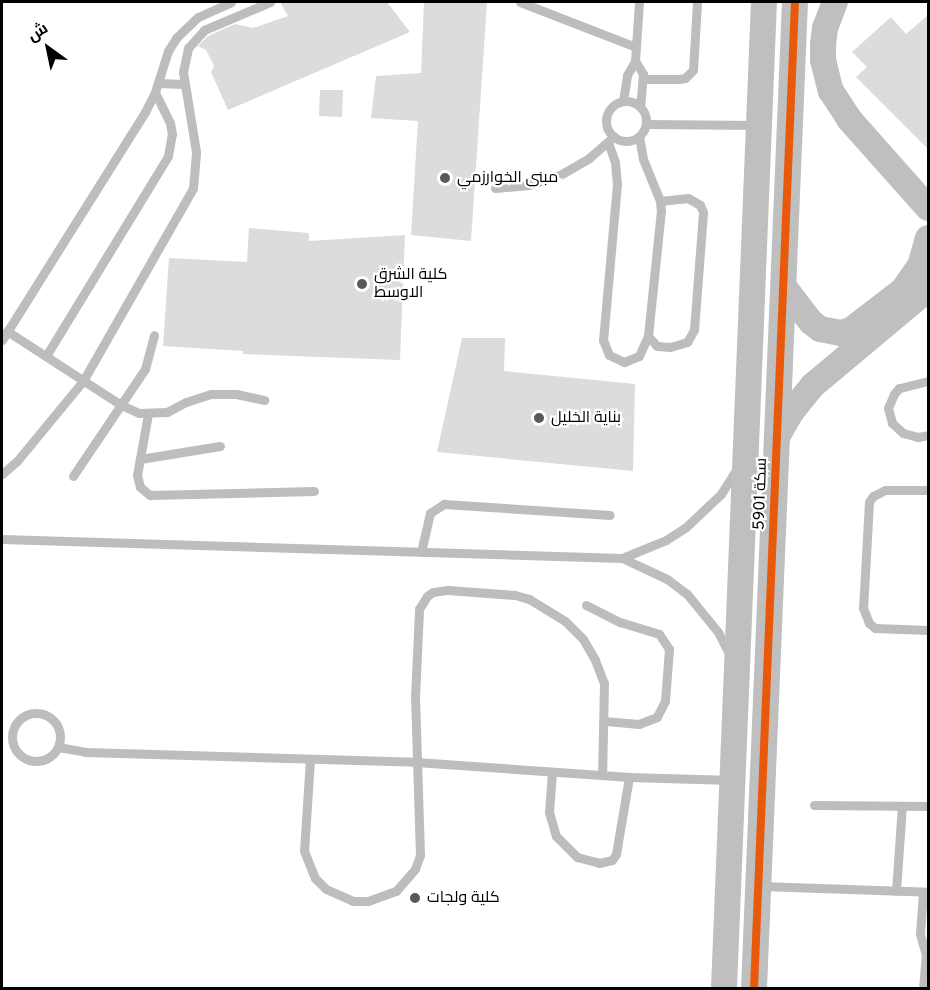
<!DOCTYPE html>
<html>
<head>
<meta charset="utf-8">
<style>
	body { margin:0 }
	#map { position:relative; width:930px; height:990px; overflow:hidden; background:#fff; font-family:Overpass,Cairo,sans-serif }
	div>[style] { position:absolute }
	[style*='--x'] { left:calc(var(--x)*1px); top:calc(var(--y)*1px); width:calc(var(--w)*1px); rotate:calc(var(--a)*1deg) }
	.building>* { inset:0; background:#dcdcdc }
	.lane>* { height:9px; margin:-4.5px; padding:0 4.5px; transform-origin:4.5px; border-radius:4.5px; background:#bdbdbd }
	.lane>.ring { margin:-4.5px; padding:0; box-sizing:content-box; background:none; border:9px solid #bdbdbd; border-radius:50% }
	.secondary>* { height:26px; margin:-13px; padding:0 13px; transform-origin:13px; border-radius:13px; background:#bfbfbf }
	.cycleway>* { height:8px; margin:-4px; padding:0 4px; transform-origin:4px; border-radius:4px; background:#e8590c }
	.dots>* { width:16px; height:16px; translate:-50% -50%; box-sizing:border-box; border:3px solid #fff; border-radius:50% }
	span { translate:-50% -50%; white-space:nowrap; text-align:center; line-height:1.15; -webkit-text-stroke:4.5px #fff; paint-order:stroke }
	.poi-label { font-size:16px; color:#000 }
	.left { translate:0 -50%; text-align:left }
	.street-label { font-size:16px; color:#000 }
	.frame { position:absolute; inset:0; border:3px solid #000; pointer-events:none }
	.north { position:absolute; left:18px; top:18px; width:60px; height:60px; -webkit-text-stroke:4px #fff; paint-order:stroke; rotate:327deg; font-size:16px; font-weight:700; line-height:24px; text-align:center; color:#000 }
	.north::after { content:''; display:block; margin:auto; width:21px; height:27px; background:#000; clip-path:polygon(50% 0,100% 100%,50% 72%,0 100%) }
</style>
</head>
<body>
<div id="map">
	<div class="building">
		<div style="clip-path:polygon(280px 2px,387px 2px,410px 32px,228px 110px,211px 72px,214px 66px,206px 50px,198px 46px,208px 36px,235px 24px,253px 28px,288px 16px)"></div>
		<div style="clip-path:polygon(424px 2px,487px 2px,471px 241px,411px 235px,418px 121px,371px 118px,376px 76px,421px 73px)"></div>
		<div style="clip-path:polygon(928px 15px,928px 149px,856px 77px,867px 67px,852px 52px,891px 17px,906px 34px)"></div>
		<div style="clip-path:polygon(320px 90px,343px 90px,342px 117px,319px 116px)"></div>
		<div style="clip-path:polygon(249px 228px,309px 233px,309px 241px,405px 235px,400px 360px,243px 354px,243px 351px,163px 346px,169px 258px,247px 262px)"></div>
		<div style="clip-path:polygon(462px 338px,505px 338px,504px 371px,635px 384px,633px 471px,437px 452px)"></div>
	</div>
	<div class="lane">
		<div style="--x:520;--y:2;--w:124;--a:21.2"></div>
		<div style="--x:635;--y:61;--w:15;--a:58"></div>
		<div style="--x:643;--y:74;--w:33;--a:95"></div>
		<div style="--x:644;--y:79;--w:35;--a:0"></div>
		<div style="--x:679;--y:79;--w:6;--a:-9"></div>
		<div style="--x:685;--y:78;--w:11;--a:-45"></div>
		<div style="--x:693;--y:70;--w:68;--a:-86.6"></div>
		<div style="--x:158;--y:83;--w:26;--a:2"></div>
		<div style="--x:623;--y:101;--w:26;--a:-81"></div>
		<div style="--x:627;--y:75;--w:16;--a:-60"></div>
		<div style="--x:635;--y:61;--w:59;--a:-86.1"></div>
		<div class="ring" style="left:606px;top:101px;width:31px;height:31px"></div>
		<div style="--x:646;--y:124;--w:111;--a:0.5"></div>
		<div style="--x:608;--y:142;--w:21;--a:71"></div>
		<div style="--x:615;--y:162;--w:22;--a:85"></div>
		<div style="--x:617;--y:184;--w:157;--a:95.1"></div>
		<div style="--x:603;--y:340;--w:16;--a:68"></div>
		<div style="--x:609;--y:355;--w:17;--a:25"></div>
		<div style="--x:624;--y:362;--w:16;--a:-22"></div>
		<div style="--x:639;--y:356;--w:22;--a:-66"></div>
		<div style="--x:648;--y:336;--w:126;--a:-84.1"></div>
		<div style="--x:661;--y:211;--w:10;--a:-96"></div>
		<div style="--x:660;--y:201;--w:45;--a:-112"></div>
		<div style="--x:643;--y:159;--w:23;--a:-100"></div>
		<div style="--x:495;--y:188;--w:34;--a:-5"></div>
		<div style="--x:529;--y:185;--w:33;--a:-18"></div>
		<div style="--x:560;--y:175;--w:34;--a:-30"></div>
		<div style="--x:589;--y:158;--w:33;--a:-41"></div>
		<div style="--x:7;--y:331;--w:136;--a:33"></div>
		<div style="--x:121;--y:405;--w:20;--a:24"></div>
		<div style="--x:139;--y:413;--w:28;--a:-2"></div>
		<div style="--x:167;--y:412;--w:21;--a:-28"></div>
		<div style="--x:186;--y:402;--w:26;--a:-18"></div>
		<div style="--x:211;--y:394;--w:25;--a:0"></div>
		<div style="--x:236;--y:394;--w:29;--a:12"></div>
		<div style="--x:648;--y:336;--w:13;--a:48"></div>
		<div style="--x:657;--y:346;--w:13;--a:4"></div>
		<div style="--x:670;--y:347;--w:18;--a:-16"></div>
		<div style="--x:687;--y:342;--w:14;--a:-60"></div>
		<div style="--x:694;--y:330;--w:118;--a:-85.6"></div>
		<div style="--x:703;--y:212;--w:8;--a:-113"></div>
		<div style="--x:700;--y:205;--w:14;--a:-150"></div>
		<div style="--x:688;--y:198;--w:28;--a:174"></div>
		<div style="--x:2;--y:340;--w:269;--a:-57.9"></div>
		<div style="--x:145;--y:112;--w:22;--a:-63"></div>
		<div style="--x:155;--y:92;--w:43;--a:-72.4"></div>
		<div style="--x:168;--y:51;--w:15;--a:-58"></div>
		<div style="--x:176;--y:38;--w:30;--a:-44"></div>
		<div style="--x:198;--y:17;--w:36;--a:-24"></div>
		<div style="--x:46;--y:356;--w:234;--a:-58.6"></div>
		<div style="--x:168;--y:156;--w:22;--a:-80"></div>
		<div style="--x:172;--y:134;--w:11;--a:-100"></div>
		<div style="--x:170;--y:123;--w:34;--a:-116"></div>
		<div style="--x:928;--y:381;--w:30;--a:166"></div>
		<div style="--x:899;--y:388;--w:8;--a:130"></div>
		<div style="--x:894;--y:394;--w:15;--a:113"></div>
		<div style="--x:888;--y:408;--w:16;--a:75"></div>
		<div style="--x:892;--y:423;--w:15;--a:42"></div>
		<div style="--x:903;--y:433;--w:16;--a:15"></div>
		<div style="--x:918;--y:437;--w:10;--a:-11"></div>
		<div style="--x:148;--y:414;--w:62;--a:100.2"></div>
		<div style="--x:137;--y:475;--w:12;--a:76"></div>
		<div style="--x:140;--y:487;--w:13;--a:39"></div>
		<div style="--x:150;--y:495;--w:164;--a:-1.4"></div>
		<div style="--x:140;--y:459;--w:81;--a:-9.2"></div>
		<div style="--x:2;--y:474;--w:20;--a:-41"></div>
		<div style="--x:17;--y:461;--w:104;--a:-50.5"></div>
		<div style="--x:83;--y:381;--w:222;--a:-60.3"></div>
		<div style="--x:193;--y:188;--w:36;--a:-85"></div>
		<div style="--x:196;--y:152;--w:81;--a:-99.2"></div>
		<div style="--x:183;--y:72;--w:25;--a:-78"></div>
		<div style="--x:188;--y:48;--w:24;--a:-48"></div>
		<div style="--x:204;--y:30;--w:72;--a:-23"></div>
		<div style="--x:73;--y:476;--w:129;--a:-56.1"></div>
		<div style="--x:145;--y:369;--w:35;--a:-75"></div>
		<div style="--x:928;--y:490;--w:43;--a:180"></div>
		<div style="--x:885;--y:490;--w:13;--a:153"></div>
		<div style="--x:873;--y:496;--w:7;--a:124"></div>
		<div style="--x:869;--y:502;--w:106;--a:93.2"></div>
		<div style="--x:863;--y:608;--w:16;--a:68"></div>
		<div style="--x:869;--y:623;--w:8;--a:40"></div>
		<div style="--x:875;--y:628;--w:53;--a:2.2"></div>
		<div style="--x:2;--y:539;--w:620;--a:1.76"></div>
		<div style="--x:622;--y:558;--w:50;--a:25"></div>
		<div style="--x:667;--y:579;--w:25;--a:37"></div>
		<div style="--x:687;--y:594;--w:49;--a:50.8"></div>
		<div style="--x:718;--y:632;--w:27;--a:63"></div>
		<div style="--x:421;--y:552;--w:40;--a:-77"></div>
		<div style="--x:430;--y:513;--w:17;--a:-33"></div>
		<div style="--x:444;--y:504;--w:166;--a:3.8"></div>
		<div style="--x:622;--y:558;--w:48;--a:-22.2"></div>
		<div style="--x:666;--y:540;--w:24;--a:-33"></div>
		<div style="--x:686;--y:527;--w:48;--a:-43.3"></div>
		<div style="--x:721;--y:494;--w:31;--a:-58"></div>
		<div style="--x:586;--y:605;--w:38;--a:27"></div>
		<div style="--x:620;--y:622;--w:41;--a:17.1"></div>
		<div style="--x:659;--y:634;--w:18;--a:56"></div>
		<div style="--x:669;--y:649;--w:52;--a:94.4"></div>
		<div style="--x:665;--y:701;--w:18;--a:117"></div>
		<div style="--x:657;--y:717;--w:19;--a:159"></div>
		<div style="--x:639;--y:724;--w:36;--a:-175"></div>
		<div class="ring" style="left:12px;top:713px;width:39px;height:39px"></div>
		<div style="--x:58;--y:747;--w:27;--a:10"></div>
		<div style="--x:85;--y:752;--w:331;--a:1.7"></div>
		<div style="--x:416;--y:762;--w:214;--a:4"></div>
		<div style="--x:629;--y:777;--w:103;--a:1.7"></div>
		<div style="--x:310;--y:759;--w:92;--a:93.7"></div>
		<div style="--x:304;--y:851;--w:29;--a:68"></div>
		<div style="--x:315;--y:878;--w:16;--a:45"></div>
		<div style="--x:326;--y:889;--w:30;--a:24"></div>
		<div style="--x:353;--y:901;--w:15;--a:0"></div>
		<div style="--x:368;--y:901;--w:30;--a:-20"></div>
		<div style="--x:396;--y:891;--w:29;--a:-49"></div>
		<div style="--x:415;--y:869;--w:15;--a:-70"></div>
		<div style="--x:420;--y:855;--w:157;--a:-91.8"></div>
		<div style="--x:415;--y:698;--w:89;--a:-87.4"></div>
		<div style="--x:419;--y:609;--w:15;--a:-58"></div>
		<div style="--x:427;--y:596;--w:7;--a:-34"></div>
		<div style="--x:433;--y:592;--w:15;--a:-8"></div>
		<div style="--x:448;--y:590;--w:67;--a:4.3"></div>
		<div style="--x:515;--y:595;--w:15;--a:16"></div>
		<div style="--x:529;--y:599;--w:42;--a:31.4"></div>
		<div style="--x:565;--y:621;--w:25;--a:45"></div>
		<div style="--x:583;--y:639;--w:24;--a:60"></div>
		<div style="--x:595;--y:660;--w:25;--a:69"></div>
		<div style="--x:604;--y:683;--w:92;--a:91.2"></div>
		<div style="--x:552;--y:772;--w:40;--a:94.3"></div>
		<div style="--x:549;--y:812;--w:25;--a:74"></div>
		<div style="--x:556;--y:836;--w:30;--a:45"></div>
		<div style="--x:577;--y:857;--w:23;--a:15"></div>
		<div style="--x:599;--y:863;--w:13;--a:-13"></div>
		<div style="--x:612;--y:860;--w:7;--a:-56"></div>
		<div style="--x:616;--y:854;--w:78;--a:-80.4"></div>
		<div style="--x:814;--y:805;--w:114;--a:0.5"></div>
		<div style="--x:760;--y:886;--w:168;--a:2"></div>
		<div style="--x:896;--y:891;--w:85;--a:-86"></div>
		<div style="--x:923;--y:892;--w:42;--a:94.1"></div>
		<div style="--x:920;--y:934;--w:22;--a:74"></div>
		<div style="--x:923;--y:988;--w:33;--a:-85"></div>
		<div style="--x:926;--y:955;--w:2;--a:0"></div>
	</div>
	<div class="secondary">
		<div style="--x:835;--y:2;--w:28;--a:111"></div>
		<div style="--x:825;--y:28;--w:16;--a:97"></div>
		<div style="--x:823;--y:44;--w:16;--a:90"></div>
		<div style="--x:823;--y:60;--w:32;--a:76"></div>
		<div style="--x:831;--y:91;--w:33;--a:57"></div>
		<div style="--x:849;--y:119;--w:119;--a:48.4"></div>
		<div style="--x:784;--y:287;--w:44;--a:52.4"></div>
		<div style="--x:811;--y:322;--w:11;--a:38"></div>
		<div style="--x:820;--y:329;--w:21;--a:11"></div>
		<div style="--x:841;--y:333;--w:10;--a:-17"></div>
		<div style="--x:851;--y:330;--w:66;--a:-37.6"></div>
		<div style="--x:903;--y:290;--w:29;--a:-55"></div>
		<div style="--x:920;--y:266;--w:29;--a:-74"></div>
		<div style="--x:778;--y:435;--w:28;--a:-60"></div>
		<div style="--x:792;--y:411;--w:32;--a:-51"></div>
		<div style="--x:812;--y:386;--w:151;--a:-39.9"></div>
		<div style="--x:724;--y:988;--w:987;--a:-87.68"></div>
		<div style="--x:754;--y:988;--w:987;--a:-87.62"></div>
	</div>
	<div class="cycleway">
		<div style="--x:754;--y:988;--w:987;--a:-87.62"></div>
	</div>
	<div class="dots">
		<div style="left:445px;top:178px;background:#595959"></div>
		<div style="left:362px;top:284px;background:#595959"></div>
		<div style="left:539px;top:418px;background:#595959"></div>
		<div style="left:415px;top:898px;background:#595959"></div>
	</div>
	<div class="poi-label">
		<span class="left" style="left:457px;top:178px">مبنى الخوارزمي</span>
		<span class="left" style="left:374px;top:284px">كلية الشرق<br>الاوسط</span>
		<span class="left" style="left:551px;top:418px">بناية الخليل</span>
		<span class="left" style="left:427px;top:898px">كلية ولجات</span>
	</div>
	<div class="street-label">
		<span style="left:761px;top:494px;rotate:-88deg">سكة 5901</span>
	</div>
	<div class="frame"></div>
	<div class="north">ش</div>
</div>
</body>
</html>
